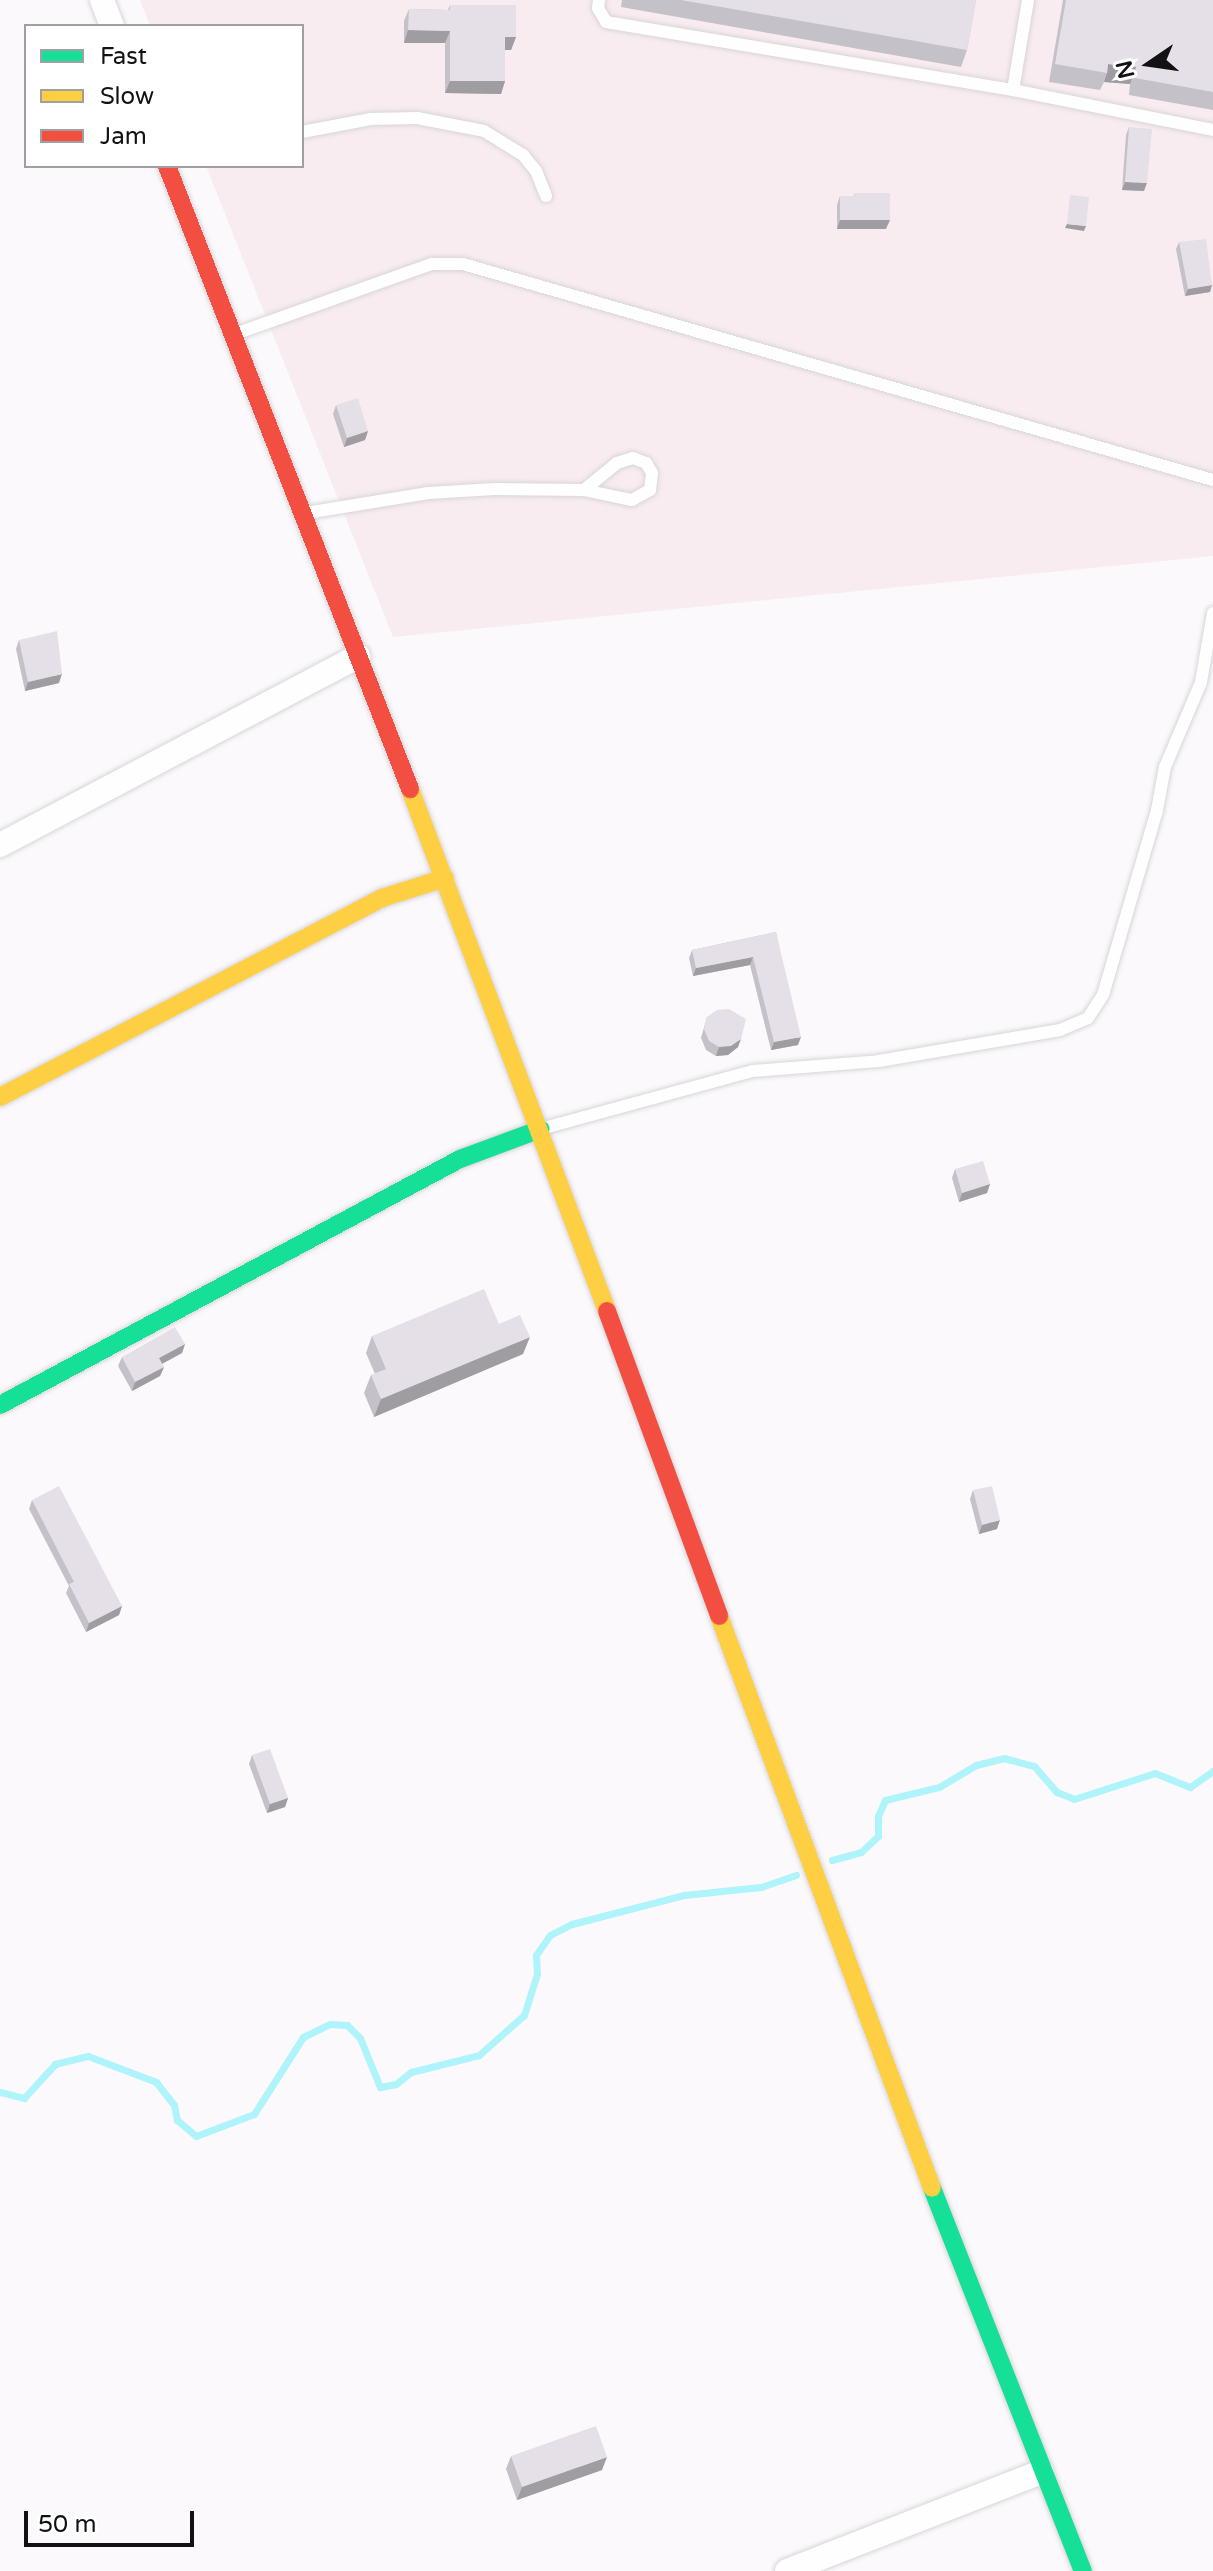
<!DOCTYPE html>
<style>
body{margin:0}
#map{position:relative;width:1213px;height:2571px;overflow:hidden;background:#fbf9fc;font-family:"Varela Round",sans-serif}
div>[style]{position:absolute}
.industrial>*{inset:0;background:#f8ecf0}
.stream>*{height:7px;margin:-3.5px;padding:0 3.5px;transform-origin:3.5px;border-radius:3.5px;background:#aff3fb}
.roads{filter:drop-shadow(0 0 2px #d8d5d9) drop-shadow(0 0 2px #d8d5d9)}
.lane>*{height:12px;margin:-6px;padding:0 6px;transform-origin:6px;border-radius:6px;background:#fefeff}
.street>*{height:24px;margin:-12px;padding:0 12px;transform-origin:12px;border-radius:12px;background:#fefeff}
.fast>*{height:18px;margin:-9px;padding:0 9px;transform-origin:9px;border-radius:9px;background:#16e098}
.slow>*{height:18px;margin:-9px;padding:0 9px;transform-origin:9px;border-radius:9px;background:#ffcf43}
.jam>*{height:18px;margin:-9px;padding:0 9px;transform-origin:9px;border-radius:9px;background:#f24e42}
.wall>*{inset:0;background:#c5c1c8}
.shaded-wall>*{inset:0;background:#a09da2}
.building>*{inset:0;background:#e5e0e8}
span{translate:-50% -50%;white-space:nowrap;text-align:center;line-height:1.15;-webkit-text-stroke:6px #fff;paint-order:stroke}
.legend{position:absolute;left:24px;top:24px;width:280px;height:144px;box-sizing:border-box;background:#fff;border:2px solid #a1a0a1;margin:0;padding:10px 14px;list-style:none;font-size:24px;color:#141115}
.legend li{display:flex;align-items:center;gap:16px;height:40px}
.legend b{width:40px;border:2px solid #a1a0a1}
.north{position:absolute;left:1109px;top:24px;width:80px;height:80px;-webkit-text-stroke:6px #fff;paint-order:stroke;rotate:257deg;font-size:22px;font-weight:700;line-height:32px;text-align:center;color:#141115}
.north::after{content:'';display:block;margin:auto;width:28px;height:36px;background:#141115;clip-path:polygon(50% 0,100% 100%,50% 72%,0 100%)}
.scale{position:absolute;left:24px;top:2511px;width:170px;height:36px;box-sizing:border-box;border:4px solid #141115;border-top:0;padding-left:10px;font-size:24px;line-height:28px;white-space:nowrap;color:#141115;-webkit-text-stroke:6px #fff;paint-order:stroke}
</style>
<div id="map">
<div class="industrial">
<i style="clip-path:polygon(140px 0,1213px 0,1213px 556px,393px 637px,206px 166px,302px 166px,302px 26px,150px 26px)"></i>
</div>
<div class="stream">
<i style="left:832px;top:1860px;width:30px;rotate:-15deg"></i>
<i style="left:861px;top:1852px;width:23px;rotate:-43deg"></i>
<i style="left:878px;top:1836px;width:20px;rotate:-90deg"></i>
<i style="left:878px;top:1816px;width:17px;rotate:-66deg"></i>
<i style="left:885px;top:1800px;width:56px;rotate:-13.5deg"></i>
<i style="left:939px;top:1787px;width:43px;rotate:-30.7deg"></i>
<i style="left:976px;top:1765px;width:29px;rotate:-14deg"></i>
<i style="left:1004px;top:1758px;width:31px;rotate:15deg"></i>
<i style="left:1034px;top:1766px;width:35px;rotate:49deg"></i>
<i style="left:1057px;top:1792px;width:18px;rotate:22deg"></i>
<i style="left:1074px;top:1799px;width:85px;rotate:-17.8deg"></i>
<i style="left:1155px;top:1773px;width:38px;rotate:22deg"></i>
<i style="left:1190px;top:1787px;width:28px;rotate:-35deg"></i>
<i style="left:0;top:2092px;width:25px;rotate:14deg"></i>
<i style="left:24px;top:2098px;width:46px;rotate:-47.6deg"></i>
<i style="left:55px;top:2064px;width:34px;rotate:-14deg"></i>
<i style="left:88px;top:2056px;width:73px;rotate:20.9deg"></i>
<i style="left:156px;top:2082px;width:29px;rotate:52deg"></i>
<i style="left:174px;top:2105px;width:15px;rotate:79deg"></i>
<i style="left:177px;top:2120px;width:25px;rotate:40deg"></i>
<i style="left:196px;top:2136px;width:62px;rotate:-20.8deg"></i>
<i style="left:254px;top:2114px;width:91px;rotate:-57.5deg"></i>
<i style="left:303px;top:2037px;width:30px;rotate:-26deg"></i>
<i style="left:330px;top:2024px;width:17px;rotate:3deg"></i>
<i style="left:347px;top:2025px;width:18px;rotate:45deg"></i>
<i style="left:360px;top:2038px;width:53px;rotate:67.8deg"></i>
<i style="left:380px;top:2087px;width:16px;rotate:-11deg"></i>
<i style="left:396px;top:2084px;width:19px;rotate:-39deg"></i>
<i style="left:411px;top:2072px;width:70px;rotate:-14deg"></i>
<i style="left:479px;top:2055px;width:60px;rotate:-41.6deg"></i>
<i style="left:524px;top:2015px;width:43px;rotate:-72.4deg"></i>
<i style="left:537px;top:1974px;width:19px;rotate:-93deg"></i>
<i style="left:536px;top:1955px;width:24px;rotate:-55deg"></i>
<i style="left:550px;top:1935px;width:25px;rotate:-27deg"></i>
<i style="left:572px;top:1924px;width:116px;rotate:-14.5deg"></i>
<i style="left:684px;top:1895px;width:77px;rotate:-5.9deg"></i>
<i style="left:761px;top:1887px;width:37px;rotate:-19deg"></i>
</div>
<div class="roads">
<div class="lane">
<i style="left:599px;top:0;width:8px;rotate:97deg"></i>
<i style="left:598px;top:8px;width:16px;rotate:60deg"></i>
<i style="left:606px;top:22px;width:413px;rotate:9.5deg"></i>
<i style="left:1013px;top:90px;width:204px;rotate:11.3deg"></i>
<i style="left:1013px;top:90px;width:91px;rotate:-80.5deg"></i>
<i style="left:302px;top:132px;width:70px;rotate:-10.7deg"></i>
<i style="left:371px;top:119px;width:46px;rotate:-1.2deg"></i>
<i style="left:417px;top:118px;width:68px;rotate:11deg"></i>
<i style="left:484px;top:131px;width:46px;rotate:31.6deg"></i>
<i style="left:523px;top:155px;width:21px;rotate:51deg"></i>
<i style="left:536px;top:171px;width:27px;rotate:68deg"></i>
<i style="left:235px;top:334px;width:209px;rotate:-19.6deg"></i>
<i style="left:432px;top:264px;width:31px"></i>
<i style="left:463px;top:264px;width:780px;rotate:16.07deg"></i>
<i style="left:306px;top:513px;width:124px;rotate:-9.3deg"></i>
<i style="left:428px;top:493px;width:67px;rotate:-3.4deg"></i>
<i style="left:495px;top:489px;width:89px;rotate:0.6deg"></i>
<i style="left:584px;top:490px;width:49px;rotate:11.8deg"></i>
<i style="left:632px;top:500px;width:21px;rotate:-29deg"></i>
<i style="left:650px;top:490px;width:17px;rotate:-83deg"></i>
<i style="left:652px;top:473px;width:12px;rotate:-121deg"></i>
<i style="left:646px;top:463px;width:14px;rotate:-159deg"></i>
<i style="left:633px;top:458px;width:17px;rotate:163deg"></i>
<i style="left:617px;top:463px;width:43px;rotate:140.7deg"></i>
<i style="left:544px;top:1128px;width:217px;rotate:-15.3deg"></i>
<i style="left:753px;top:1071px;width:126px;rotate:-4.5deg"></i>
<i style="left:879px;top:1061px;width:184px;rotate:-9.7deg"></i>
<i style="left:1060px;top:1030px;width:30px;rotate:-23deg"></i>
<i style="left:1088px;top:1018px;width:27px;rotate:-57deg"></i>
<i style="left:1103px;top:995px;width:193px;rotate:-73.7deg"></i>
<i style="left:1157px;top:810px;width:44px;rotate:-79.5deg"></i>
<i style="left:1165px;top:767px;width:92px;rotate:-67deg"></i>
<i style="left:1201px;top:682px;width:70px;rotate:-80.1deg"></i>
</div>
<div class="street">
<i style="left:102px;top:0;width:28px;rotate:69deg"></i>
<i style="left:0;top:845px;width:405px;rotate:-27.8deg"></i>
<i style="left:787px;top:2571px;width:273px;rotate:-21.3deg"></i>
</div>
<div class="fast">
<i style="left:0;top:1405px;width:522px;rotate:-28.14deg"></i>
<i style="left:460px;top:1159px;width:86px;rotate:-20.3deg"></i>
<i style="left:932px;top:2188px;width:412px;rotate:68.5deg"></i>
</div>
<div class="slow">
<i style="left:410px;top:789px;width:558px;rotate:69.32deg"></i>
<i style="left:0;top:1097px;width:431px;rotate:-27.5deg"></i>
<i style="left:382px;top:898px;width:66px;rotate:-17.6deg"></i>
<i style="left:719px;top:1616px;width:610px;rotate:69.58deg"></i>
</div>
<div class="jam">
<i style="left:167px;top:166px;width:669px;rotate:68.69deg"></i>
<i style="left:607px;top:1311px;width:325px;rotate:69.8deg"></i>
</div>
</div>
<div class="wall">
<i style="clip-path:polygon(622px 0,976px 0,967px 50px,961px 67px,621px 7px)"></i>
<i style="clip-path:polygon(1063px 0,1213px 0,1213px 110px,1129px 95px,1130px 84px,1104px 82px,1100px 90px,1049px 82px)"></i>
<i style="clip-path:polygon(450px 5px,516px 37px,511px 50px,505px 50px,505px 81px,501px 94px,445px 93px,445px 43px,404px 43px,404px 21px,409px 9px,448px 10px)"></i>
<i style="clip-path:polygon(1129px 127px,1144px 191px,1122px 190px,1126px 135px)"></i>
<i style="clip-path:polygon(855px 193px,886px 229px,837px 229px,837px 205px,840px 196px,854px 196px)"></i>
<i style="clip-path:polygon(1179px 242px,1212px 285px,1210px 292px,1185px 296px,1176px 249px)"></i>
<i style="clip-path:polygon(336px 405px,368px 431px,365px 440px,344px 447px,333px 414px)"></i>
<i style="clip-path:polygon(19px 640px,59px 683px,25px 691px,16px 649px)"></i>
<i style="clip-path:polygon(776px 932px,798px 1045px,771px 1050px,750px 965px,693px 976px,689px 958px,692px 950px)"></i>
<i style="clip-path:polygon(707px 1017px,738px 1047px,728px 1055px,716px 1056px,706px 1050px,701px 1038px)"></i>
<i style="clip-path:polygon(955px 1169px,990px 1184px,987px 1193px,959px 1202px,952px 1178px)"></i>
<i style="clip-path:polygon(499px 1324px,523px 1354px,374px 1417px,364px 1393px,371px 1375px,375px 1374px,366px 1353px,372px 1336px)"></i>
<i style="clip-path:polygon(185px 1344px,182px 1353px,162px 1364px,164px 1367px,160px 1376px,132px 1391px,118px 1366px,122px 1357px)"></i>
<i style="clip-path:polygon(973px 1490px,997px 1529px,979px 1534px,970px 1499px)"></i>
<i style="clip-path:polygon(32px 1500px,122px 1606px,119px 1615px,86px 1632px,66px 1593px,69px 1586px,29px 1509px)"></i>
<i style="clip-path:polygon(252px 1755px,288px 1798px,285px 1807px,267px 1813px,249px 1764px)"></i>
<i style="clip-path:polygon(511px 2456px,602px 2470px,517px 2500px,506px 2469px)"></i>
</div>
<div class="shaded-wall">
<i style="clip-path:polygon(408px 30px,450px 31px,445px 43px,404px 43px)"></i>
<i style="clip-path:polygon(505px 37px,516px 37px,511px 50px,501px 50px)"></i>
<i style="clip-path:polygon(1108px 64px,1136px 67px,1130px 84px,1104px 82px,1107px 73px)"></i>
<i style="clip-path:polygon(450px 81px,505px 81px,501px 94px,445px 93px)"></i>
<i style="clip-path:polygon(1125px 182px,1147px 183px,1144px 191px,1122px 190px)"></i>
<i style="clip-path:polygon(840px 220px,890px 220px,886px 229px,837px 229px)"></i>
<i style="clip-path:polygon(1067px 224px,1086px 226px,1084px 231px,1065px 228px)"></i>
<i style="clip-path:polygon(1212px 285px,1210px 292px,1185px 296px,1188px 289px)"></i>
<i style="clip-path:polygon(368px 431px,365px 440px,344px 447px,347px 438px)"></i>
<i style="clip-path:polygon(62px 674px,59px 683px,25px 691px,28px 682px)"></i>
<i style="clip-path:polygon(753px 957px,750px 965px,693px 976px,696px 968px)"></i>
<i style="clip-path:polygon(801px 1037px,798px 1045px,771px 1050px,774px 1042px)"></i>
<i style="clip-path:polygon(741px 1039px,738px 1047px,728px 1055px,716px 1056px,719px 1047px)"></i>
<i style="clip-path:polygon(990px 1184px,987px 1193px,959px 1202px,962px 1193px)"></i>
<i style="clip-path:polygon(530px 1337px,523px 1354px,374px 1417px,381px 1399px)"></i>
<i style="clip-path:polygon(185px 1344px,182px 1353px,156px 1367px,159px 1358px)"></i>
<i style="clip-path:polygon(164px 1367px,160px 1376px,132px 1391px,135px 1382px)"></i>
<i style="clip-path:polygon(1000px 1520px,997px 1529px,979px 1534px,982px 1525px)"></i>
<i style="clip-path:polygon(122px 1606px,119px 1615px,86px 1632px,89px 1623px)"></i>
<i style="clip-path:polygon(288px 1798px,285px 1807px,267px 1813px,270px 1804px)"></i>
<i style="clip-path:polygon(607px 2457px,602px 2470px,517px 2500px,522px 2487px)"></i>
</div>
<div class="building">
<i style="clip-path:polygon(681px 0,976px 0,967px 50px)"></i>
<i style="clip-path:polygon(1066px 0,1213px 0,1213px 92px,1135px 78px,1136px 67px,1108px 64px,1107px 73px,1055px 64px)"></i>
<i style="clip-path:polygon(450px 5px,516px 5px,516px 37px,505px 37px,505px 81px,450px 81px,450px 31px,408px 30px,409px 9px,450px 10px)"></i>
<i style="clip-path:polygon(1129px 127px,1152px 129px,1147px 183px,1125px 182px)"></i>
<i style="clip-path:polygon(855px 193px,890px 193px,890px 220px,840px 220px,840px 196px,855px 196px)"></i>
<i style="clip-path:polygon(1070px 195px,1089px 197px,1086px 226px,1067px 224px)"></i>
<i style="clip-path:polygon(1206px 239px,1212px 285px,1188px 289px,1179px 242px)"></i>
<i style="clip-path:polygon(358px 398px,368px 431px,347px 438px,336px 405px)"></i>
<i style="clip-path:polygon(57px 631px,62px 674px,28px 682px,19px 640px)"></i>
<i style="clip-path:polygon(776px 932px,801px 1037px,774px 1042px,753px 957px,696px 968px,692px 950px)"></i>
<i style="clip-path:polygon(729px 1009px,746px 1019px,741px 1039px,731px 1046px,719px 1047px,709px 1041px,704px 1029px,707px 1017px,717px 1010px)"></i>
<i style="clip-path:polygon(983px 1161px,990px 1184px,962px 1193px,955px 1169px)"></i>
<i style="clip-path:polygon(484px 1289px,499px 1324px,520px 1315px,530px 1337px,381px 1399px,371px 1375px,386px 1369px,372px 1336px)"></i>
<i style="clip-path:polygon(175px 1327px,185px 1344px,159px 1358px,164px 1367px,135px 1382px,122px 1357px)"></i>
<i style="clip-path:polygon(59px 1486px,122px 1606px,89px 1623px,69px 1584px,74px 1582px,32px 1500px)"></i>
<i style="clip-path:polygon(992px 1486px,1000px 1520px,982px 1525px,973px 1490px)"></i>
<i style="clip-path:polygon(270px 1749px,288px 1798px,270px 1804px,252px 1755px)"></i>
<i style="clip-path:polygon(596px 2426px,607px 2457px,522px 2487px,511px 2456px)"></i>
</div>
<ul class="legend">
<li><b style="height:10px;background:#16e098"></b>Fast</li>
<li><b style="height:10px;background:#ffcf43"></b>Slow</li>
<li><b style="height:10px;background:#f24e42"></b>Jam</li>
</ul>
<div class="north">N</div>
<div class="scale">50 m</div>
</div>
